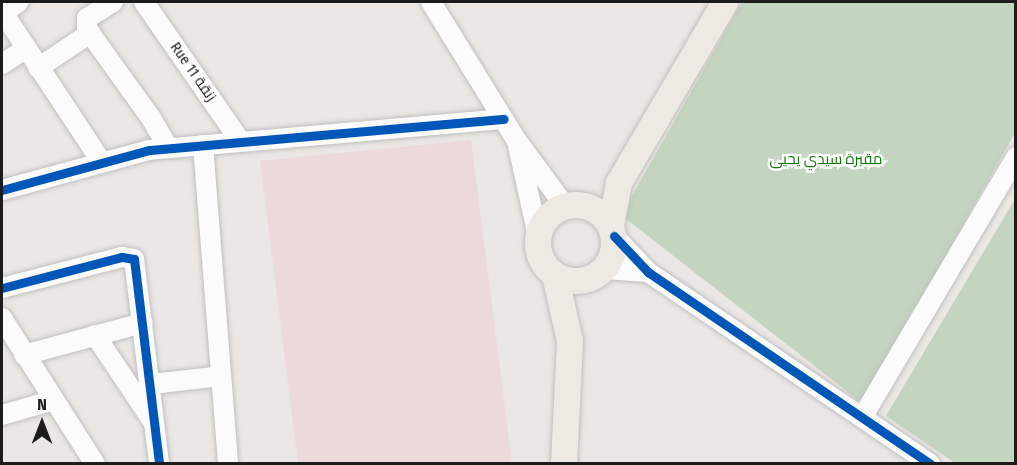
<!DOCTYPE html>
<meta charset="utf-8">
<style>
body{margin:0}
#map{position:relative;width:1017px;height:465px;overflow:hidden;background:#eae7e4;font-family:"Fira Sans Condensed",Cairo,sans-serif}
div>[style]{position:absolute}
.commercial>*{inset:0;background:#ecdadb}
.cemetery>*{inset:0;background:#c3d4c0}
.roads{filter:drop-shadow(0 0 2px #c1c0bf) drop-shadow(0 0 2px #c1c0bf)}
.minor>*{height:20px;margin:-10px;padding:0 10px;transform-origin:10px;border-radius:10px;background:#fcfbfb}
.major>*{height:26px;margin:-13px;padding:0 13px;transform-origin:13px;border-radius:13px;background:#efe9e3}
.major>.ring{margin:-13px;padding:0;box-sizing:content-box;background:none;border:26px solid #efe9e3;border-radius:50%}
.cycleway>*{height:9px;margin:-4.5px;padding:0 4.5px;transform-origin:4.5px;border-radius:4.5px;background:#0057b8}
span{translate:-50% -50%;white-space:nowrap;text-align:center;line-height:1.15;-webkit-text-stroke:5px #fff;paint-order:stroke}
.street-label{font-size:15px;color:#1c1c1c}
.park-label{font-size:15px;color:#13760d}
.frame{position:absolute;inset:0;border:3px solid #1c1c1c;pointer-events:none}
.north{position:absolute;left:12px;top:393px;width:60px;height:60px;-webkit-text-stroke:4px #fff;paint-order:stroke;rotate:0deg;font-size:16px;font-weight:700;line-height:24px;text-align:center;color:#1c1c1c}
.north::after{content:'';display:block;margin:auto;width:21px;height:27px;background:#1c1c1c;clip-path:polygon(50% 0,100% 100%,50% 72%,0 100%)}
</style>
<div id="map">
<div class="commercial">
<i style="clip-path:polygon(471px 140px,512px 463px,298px 463px,260px 161px)"></i>
</div>
<div class="cemetery">
<i style="clip-path:polygon(742px 2px,1015px 2px,1015px 133px,862px 403px,621px 215px)"></i>
<i style="clip-path:polygon(1015px 199px,1015px 463px,955px 463px,886px 416px)"></i>
</div>
<div class="roads">
<div class="minor">
<i style="left:113px;top:2px;width:31px;rotate:148deg"></i>
<i style="left:87px;top:18px;width:11px;rotate:90deg"></i>
<i style="left:87px;top:29px;width:110px;rotate:54.3deg"></i>
<i style="left:151px;top:118px;width:34px;rotate:60deg"></i>
<i style="left:144px;top:2px;width:170px;rotate:55.3deg"></i>
<i style="left:431px;top:2px;width:163px;rotate:58.3deg"></i>
<i style="left:517px;top:141px;width:81px;rotate:53.6deg"></i>
<i style="left:2px;top:11px;width:180px;rotate:56.6deg"></i>
<i style="left:3px;top:13px;width:19px;rotate:-35deg"></i>
<i style="left:2px;top:64px;width:27px;rotate:-33deg"></i>
<i style="left:38px;top:68px;width:63px;rotate:-33.9deg"></i>
<i style="left:203px;top:145px;width:320px;rotate:85.5deg"></i>
<i style="left:518px;top:146px;width:92px;rotate:77.5deg"></i>
<i style="left:2px;top:190px;width:152px;rotate:-15.2deg"></i>
<i style="left:149px;top:150px;width:356px;rotate:-5deg"></i>
<i style="left:614px;top:236px;width:50px;rotate:46.6deg"></i>
<i style="left:648px;top:272px;width:341px;rotate:34.2deg"></i>
<i style="left:604px;top:269px;width:44px;rotate:3.9deg"></i>
<i style="left:2px;top:288px;width:124px;rotate:-14.5deg"></i>
<i style="left:122px;top:257px;width:12px;rotate:9deg"></i>
<i style="left:134px;top:259px;width:207px;rotate:83deg"></i>
<i style="left:2px;top:318px;width:173px;rotate:57.5deg"></i>
<i style="left:95px;top:335px;width:106px;rotate:56.2deg"></i>
<i style="left:24px;top:355px;width:123px;rotate:-15.1deg"></i>
<i style="left:152px;top:384px;width:69px;rotate:-6.6deg"></i>
<i style="left:2px;top:415px;width:54px;rotate:-16.1deg"></i>
<i style="left:863px;top:416px;width:301px;rotate:-59.4deg"></i>
</div>
<div class="major">
<i class="ring" style="left:538px;top:205px;width:50px;height:50px"></i>
<i style="left:611px;top:226px;width:44px;rotate:-79.5deg"></i>
<i style="left:619px;top:183px;width:210px;rotate:-59.6deg"></i>
<i style="left:555px;top:275px;width:68px;rotate:77.2deg"></i>
<i style="left:570px;top:341px;width:123px;rotate:92.8deg"></i>
</div>
</div>
<div class="cycleway">
<i style="left:2px;top:190px;width:152px;rotate:-15.2deg"></i>
<i style="left:149px;top:150px;width:356px;rotate:-5deg"></i>
<i style="left:614px;top:236px;width:50px;rotate:46.6deg"></i>
<i style="left:648px;top:272px;width:341px;rotate:34.2deg"></i>
<i style="left:2px;top:288px;width:124px;rotate:-14.5deg"></i>
<i style="left:122px;top:257px;width:12px;rotate:9deg"></i>
<i style="left:134px;top:259px;width:207px;rotate:83deg"></i>
</div>
<div class="street-label">
<span style="left:193px;top:72px;rotate:55deg">Rue 11 زنقة</span>
</div>
<div class="park-label">
<span style="left:826px;top:160px">مقبرة سيدي يحيى</span>
</div>
<div class="frame"></div>
<div class="north">N</div>
</div>
